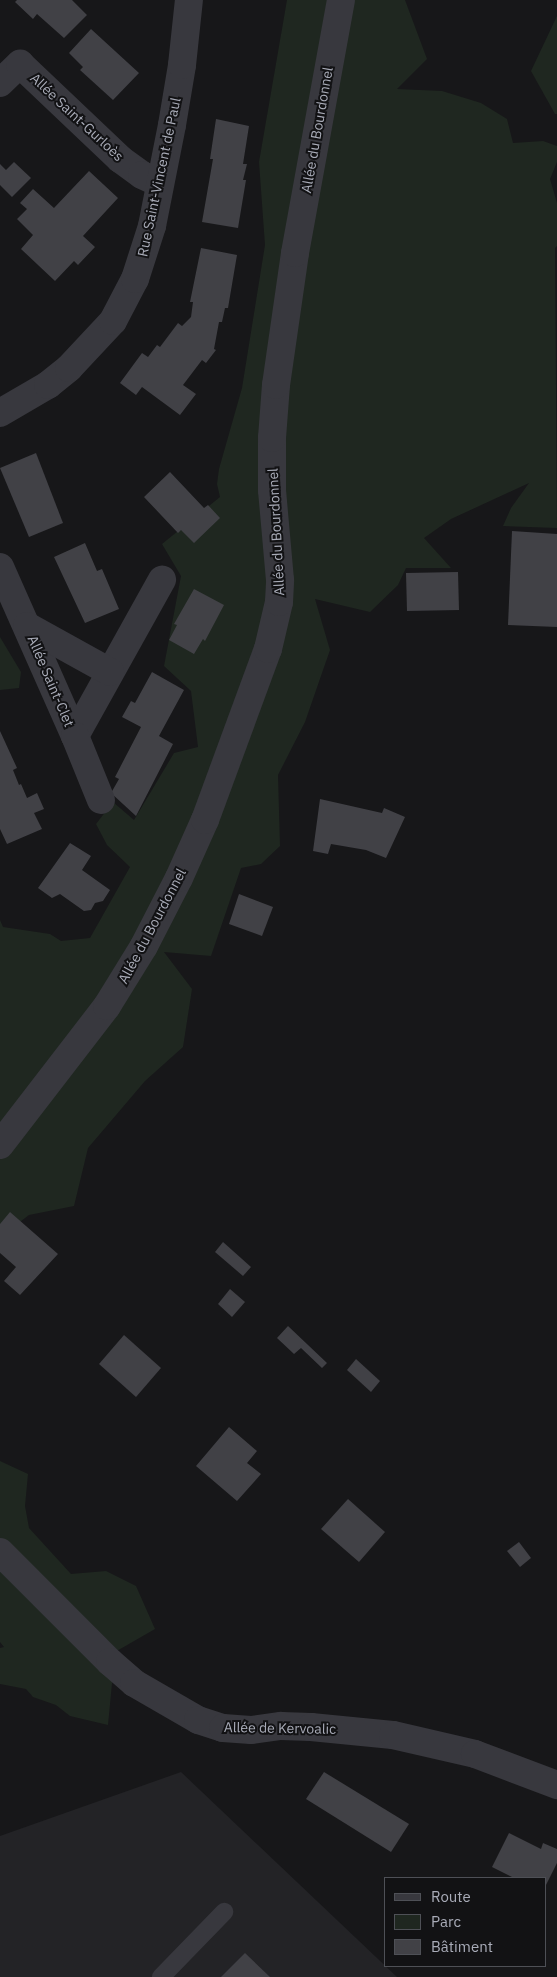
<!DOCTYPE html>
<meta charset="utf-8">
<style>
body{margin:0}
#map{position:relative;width:557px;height:1977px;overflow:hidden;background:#171719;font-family:"IBM Plex Sans",sans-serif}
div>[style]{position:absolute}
.built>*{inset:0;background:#232326}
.green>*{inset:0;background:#1f2720}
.building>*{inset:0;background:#414146}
.service>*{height:18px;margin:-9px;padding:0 9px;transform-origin:9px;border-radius:9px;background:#38383e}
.minor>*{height:28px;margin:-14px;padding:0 14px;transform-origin:14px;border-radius:14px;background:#38383e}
span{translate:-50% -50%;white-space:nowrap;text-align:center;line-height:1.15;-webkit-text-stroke:4px #121214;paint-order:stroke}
.street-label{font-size:14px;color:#a9acb8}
.legend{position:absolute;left:384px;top:1877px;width:162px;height:90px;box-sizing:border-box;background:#121214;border:1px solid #4e5056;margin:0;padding:6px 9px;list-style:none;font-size:15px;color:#a9acb8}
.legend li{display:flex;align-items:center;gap:10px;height:25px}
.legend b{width:25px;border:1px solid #4e5056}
</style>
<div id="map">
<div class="built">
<i style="clip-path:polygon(181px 1772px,397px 1977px,0 1977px,0 1836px)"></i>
</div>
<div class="green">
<i style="clip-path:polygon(287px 0,405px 0,427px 59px,397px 89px,442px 91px,481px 103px,507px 119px,513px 143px,543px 141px,557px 146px,557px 162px,550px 179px,557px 203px,557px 246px,555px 248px,557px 528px,503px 526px,511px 508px,529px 483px,451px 519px,424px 538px,451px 568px,406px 568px,398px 585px,370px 612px,315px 599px,330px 650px,305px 722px,278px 775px,280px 846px,261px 864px,241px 868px,211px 956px,164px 952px,192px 989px,183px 1047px,145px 1081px,88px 1148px,74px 1206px,29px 1215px,0 1237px,0 920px,3px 927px,50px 934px,61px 941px,90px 938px,130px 867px,107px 845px,96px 824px,113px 802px,134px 820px,174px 753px,198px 747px,191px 691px,164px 666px,181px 576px,162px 544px,220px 497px,217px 484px,219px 469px,242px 388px,265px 245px,259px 162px)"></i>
<i style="clip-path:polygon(557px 16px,557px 114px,555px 114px,531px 71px)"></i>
<i style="clip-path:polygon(0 637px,21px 672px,19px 688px,0 690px)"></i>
<i style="clip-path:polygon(0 1461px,28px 1474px,25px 1506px,29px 1528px,71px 1574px,106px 1571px,136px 1586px,155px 1629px,115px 1652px,108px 1725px,70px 1716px,56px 1705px,33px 1697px,26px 1689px,0 1684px,0 1648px,4px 1647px,0 1642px)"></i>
</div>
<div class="building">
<i style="clip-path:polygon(17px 0,72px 0,87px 15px,64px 38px,37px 14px,33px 19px,15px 2px)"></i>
<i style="clip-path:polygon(91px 29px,139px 73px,113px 100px,80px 70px,83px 67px,69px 53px)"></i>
<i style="clip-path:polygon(216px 119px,249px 126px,243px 164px,247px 164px,243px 180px,246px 180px,238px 228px,202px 222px,213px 159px,210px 159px)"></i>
<i style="clip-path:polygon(14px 162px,31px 178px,12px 197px,0 185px,0 164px,6px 170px)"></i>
<i style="clip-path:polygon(89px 171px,118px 198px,83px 236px,95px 247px,78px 265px,74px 261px,55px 281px,21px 249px,33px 235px,17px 219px,27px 209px,20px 203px,33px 189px,54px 208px)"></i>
<i style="clip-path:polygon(201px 248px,237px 255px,228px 308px,225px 308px,222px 322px,219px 322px,214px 349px,216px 350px,206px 363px,202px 360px,183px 385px,196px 394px,180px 415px,142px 387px,136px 395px,120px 383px,142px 353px,148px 357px,157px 345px,160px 347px,178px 323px,182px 326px,191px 317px,193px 302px,190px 302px)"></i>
<i style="clip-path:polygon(36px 453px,63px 523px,29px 537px,0 468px)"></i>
<i style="clip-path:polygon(170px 472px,204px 508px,208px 505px,220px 518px,194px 543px,181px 530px,178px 533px,144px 497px)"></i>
<i style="clip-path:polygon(512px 531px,557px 534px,557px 627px,508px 625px)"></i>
<i style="clip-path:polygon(85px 543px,97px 571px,102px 569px,119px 609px,85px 623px,54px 557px)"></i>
<i style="clip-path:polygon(458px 572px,459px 610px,407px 611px,406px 573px)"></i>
<i style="clip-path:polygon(194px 589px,224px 605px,205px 641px,203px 639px,194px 654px,169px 640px,177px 625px,174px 624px)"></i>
<i style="clip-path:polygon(152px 672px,184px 690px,159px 736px,173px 744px,136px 816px,111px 793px,119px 779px,115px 777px,141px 727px,122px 717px,131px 701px,135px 703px)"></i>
<i style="clip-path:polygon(0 731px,17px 768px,13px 770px,19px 785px,21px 784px,27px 798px,37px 793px,44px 809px,34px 813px,42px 829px,7px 844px,0 829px)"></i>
<i style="clip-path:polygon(320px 799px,382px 813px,384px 808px,405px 817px,386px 858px,366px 850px,331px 844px,328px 854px,313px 851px)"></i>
<i style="clip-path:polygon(70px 843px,91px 856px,82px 870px,110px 890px,103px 901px,95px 903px,91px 910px,84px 911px,60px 894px,52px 898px,38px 888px)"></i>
<i style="clip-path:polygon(239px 894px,273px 907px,262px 936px,229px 924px)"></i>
<i style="clip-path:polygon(10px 1212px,58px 1254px,20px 1295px,4px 1281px,16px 1267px,0 1253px,0 1224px)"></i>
<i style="clip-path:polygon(223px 1242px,251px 1267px,243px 1276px,215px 1252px)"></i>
<i style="clip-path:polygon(230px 1289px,245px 1302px,232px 1317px,218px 1304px)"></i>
<i style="clip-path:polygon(288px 1326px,327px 1363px,322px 1368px,301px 1348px,294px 1354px,277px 1338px)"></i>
<i style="clip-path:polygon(124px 1335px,161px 1368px,136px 1397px,99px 1364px)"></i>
<i style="clip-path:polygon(356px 1359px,380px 1381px,371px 1392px,347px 1370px)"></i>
<i style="clip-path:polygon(229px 1427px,257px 1451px,247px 1463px,261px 1474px,237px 1501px,196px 1466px)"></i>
<i style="clip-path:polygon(348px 1499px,385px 1532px,359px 1562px,321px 1529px)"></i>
<i style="clip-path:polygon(519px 1542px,531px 1558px,520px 1567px,507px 1551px)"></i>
<i style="clip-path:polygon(324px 1772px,409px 1824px,391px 1852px,306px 1799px)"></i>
<i style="clip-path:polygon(509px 1833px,541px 1849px,543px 1843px,557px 1849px,557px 1863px,546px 1885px,546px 1878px,514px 1878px,492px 1867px)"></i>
<i style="clip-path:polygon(245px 1953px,270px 1977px,221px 1977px)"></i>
</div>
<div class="service">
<i style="left:161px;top:1977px;width:91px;rotate:-45.9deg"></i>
</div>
<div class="minor">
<i style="left:0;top:83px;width:28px;rotate:-44deg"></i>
<i style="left:20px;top:64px;width:138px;rotate:43.5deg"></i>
<i style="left:120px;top:159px;width:27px;rotate:36deg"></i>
<i style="left:142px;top:175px;width:19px;rotate:25deg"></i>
<i style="left:0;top:413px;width:56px;rotate:-30.3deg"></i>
<i style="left:48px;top:385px;width:27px;rotate:-39deg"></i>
<i style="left:69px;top:368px;width:64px;rotate:-46.9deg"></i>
<i style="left:113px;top:321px;width:47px;rotate:-62.4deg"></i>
<i style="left:135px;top:279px;width:56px;rotate:-72.2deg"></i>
<i style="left:152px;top:226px;width:103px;rotate:-78.8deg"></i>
<i style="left:172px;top:125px;width:61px;rotate:-80.5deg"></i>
<i style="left:182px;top:65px;width:65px;rotate:-83.9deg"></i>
<i style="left:0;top:567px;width:185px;rotate:66.1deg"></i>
<i style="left:75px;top:736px;width:179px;rotate:-60.9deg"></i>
<i style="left:27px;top:626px;width:95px;rotate:29deg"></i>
<i style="left:75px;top:736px;width:69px;rotate:67.9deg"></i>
<i style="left:0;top:1145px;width:175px;rotate:-52.4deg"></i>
<i style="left:107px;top:1006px;width:70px;rotate:-58.3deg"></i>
<i style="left:144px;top:946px;width:76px;rotate:-62.8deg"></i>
<i style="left:179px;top:878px;width:64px;rotate:-65.9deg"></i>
<i style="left:205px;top:820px;width:182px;rotate:-69.8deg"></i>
<i style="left:268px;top:649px;width:48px;rotate:-76.8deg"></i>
<i style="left:279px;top:602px;width:22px;rotate:-87deg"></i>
<i style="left:280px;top:580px;width:90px;rotate:-95.1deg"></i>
<i style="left:272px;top:490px;width:52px;rotate:-90deg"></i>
<i style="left:272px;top:438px;width:53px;rotate:-85.7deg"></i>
<i style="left:276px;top:385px;width:133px;rotate:-81.8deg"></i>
<i style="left:295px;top:253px;width:257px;rotate:-79.7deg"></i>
<i style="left:0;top:1552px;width:156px;rotate:45deg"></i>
<i style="left:110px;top:1662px;width:32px;rotate:41deg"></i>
<i style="left:134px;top:1683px;width:74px;rotate:30deg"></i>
<i style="left:198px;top:1720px;width:26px;rotate:18deg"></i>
<i style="left:223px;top:1728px;width:28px;rotate:4deg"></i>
<i style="left:251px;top:1730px;width:30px;rotate:-8deg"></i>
<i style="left:281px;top:1726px;width:30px;rotate:2deg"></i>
<i style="left:311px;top:1727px;width:82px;rotate:5.6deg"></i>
<i style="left:393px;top:1735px;width:84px;rotate:13deg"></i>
<i style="left:475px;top:1754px;width:88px;rotate:20.7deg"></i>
</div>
<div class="street-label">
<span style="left:77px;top:117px;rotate:43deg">Allée Saint-Gurloès</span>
<span style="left:317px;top:130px;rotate:-80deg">Allée du Bourdonnel</span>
<span style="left:159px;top:177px;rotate:-78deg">Rue Saint-Vincent de Paul</span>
<span style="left:276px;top:532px;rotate:-93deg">Allée du Bourdonnel</span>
<span style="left:51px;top:681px;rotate:67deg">Allée Saint-Clet</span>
<span style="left:152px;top:926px;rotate:-62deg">Allée du Bourdonnel</span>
<span style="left:280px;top:1728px;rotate:1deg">Allée de Kervoalic</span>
</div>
<ul class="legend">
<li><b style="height:6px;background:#38383e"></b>Route</li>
<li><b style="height:14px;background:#1f2720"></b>Parc</li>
<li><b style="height:14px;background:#414146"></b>Bâtiment</li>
</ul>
</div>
